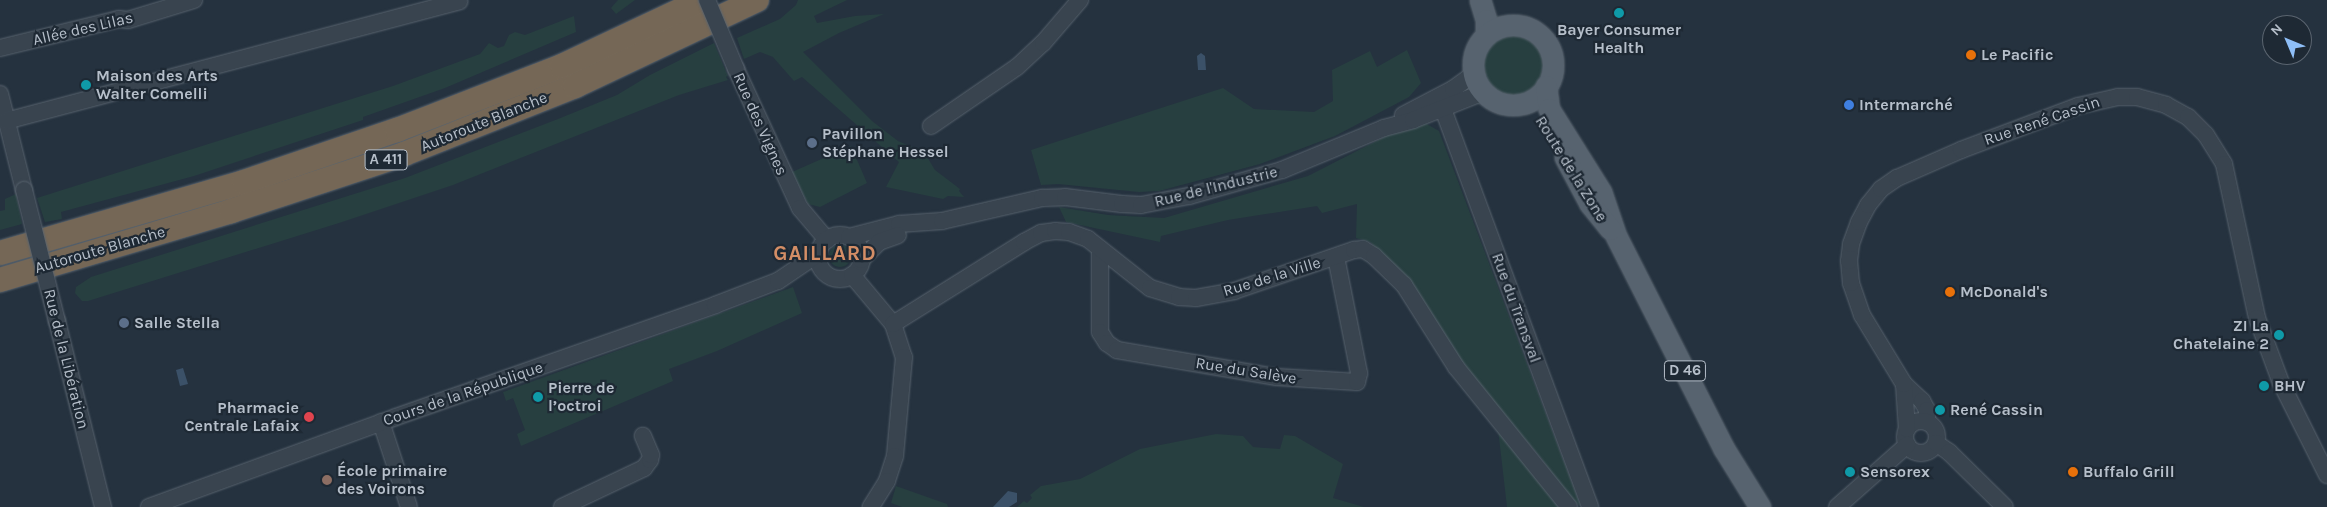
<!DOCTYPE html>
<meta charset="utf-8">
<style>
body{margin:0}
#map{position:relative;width:2327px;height:507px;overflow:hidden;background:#25323f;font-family:Karla,sans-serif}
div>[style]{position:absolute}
.green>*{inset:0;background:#273f40}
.round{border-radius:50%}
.water>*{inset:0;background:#3b5168}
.roads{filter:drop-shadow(0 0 1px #57626d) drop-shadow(0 0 1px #57626d)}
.minor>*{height:16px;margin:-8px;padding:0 8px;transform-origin:8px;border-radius:8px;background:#39444f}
.minor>.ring{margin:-8px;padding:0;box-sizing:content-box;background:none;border:16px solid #39444f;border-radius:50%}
.major>*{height:21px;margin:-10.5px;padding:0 10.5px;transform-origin:10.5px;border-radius:10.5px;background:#57636f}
.major>.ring{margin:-10.5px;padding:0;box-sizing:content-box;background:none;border:21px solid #57636f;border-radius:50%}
.highway>*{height:24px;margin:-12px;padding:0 12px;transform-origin:12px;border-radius:12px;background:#756756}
.bridges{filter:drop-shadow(0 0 1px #57626d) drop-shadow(0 0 1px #57626d)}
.minor-bridge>*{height:16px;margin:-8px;padding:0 8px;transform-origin:8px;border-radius:8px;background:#39444f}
.dots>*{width:14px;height:14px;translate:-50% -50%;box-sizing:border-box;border:2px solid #1e2934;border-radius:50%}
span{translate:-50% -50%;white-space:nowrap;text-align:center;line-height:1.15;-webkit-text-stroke:4.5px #1e2934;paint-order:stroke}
.shield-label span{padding:1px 4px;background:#1e2934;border:1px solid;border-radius:4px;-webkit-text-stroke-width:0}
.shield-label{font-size:15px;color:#b6bfca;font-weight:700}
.street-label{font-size:16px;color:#b6bfca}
.poi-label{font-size:16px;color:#b6bfca;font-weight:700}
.left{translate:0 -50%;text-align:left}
.right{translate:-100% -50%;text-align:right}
.district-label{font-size:21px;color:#d48e66;font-weight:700;letter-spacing:1px}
.north{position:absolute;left:2262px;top:15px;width:50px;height:50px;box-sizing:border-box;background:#1e2934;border:1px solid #5b6570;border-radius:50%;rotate:315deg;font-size:14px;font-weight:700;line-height:20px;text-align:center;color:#b6bfca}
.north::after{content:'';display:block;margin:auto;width:18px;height:22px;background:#8ebef7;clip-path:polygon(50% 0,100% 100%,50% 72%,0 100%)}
</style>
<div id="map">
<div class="green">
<i style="clip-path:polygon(618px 0,635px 0,616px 14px,611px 8px)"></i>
<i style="clip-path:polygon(798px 0,847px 0,814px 16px,817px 23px,855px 16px,884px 14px,839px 33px,803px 52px,872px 121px,898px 141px,924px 152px,935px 170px,960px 189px,959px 191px,964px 197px,948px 196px,943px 199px,886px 187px,899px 162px,802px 77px,794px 81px,773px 57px,760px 52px,744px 59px,737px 38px,780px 19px,796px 5px)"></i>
<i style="clip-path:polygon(574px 16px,576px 32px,445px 88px,363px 117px,363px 120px,194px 176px,61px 212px,62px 219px,45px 222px,37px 198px,393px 86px,480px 54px,489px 43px,498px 48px,504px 46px,509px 35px,515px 32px,525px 35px)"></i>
<i class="round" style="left:1481px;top:34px;width:62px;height:62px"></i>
<i style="clip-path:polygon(714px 43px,728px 76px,726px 77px,728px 80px,679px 95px,453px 185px,339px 223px,88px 301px,82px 301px,75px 293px,76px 287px,91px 277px,405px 178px,558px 119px,617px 95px,650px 75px)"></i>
<i style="clip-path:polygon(1407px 50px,1421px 83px,1409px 97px,1335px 136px,1260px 164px,1159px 191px,1139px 192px,1058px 184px,1041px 185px,1031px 150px,1223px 88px,1254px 109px,1314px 112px,1333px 101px,1332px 70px,1370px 51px,1377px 67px)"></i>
<i style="clip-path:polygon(1425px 123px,1439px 131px,1581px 507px,1568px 496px,1541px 458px,1461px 364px,1383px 254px,1370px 242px,1356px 238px,1357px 204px,1322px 213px,1317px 206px,1228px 220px,1161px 236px,1160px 242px,1066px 222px,1059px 207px,1108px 215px,1164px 218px,1308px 176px,1392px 133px)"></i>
<i style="clip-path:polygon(851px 146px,867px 183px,820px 207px,808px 204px,792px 172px)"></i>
<i style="clip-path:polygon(16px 194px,22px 224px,0 230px,0 211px,5px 210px,5px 199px)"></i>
<i class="round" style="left:829px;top:245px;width:22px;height:22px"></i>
<i style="clip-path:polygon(793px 287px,802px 313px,717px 351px,669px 369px,673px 381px,521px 446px,517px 434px,525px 430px,513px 398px,506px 401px,503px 392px)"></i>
<i style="clip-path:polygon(1498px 429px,1558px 507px,1507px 507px)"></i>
<i style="clip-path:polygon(1216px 434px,1243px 436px,1253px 447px,1280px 449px,1284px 435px,1295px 436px,1343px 464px,1333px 498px,1364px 507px,1017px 507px,1024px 501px,1027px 503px,1032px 498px,1030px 495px,1041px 486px,1080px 479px,1140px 449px)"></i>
<i style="clip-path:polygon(896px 486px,947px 504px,948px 507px,902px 507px,891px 503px)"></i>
</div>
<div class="water">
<i style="clip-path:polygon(1201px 53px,1205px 56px,1206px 70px,1198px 70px,1197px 56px)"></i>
<i style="clip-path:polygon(183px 368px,188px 384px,180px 386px,176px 370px)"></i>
<i style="clip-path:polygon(1008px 491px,1017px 493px,1017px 502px,1009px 507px,993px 507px)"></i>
</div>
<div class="roads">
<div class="minor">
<i style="left:0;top:48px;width:122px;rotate:-13.7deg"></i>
<i style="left:119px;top:19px;width:9px;rotate:6deg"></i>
<i style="left:128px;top:20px;width:69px;rotate:-16.9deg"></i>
<i style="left:736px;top:69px;width:153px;rotate:65.3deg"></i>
<i style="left:800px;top:208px;width:42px;rotate:49.8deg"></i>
<i style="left:0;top:94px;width:99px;rotate:76deg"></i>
<i style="left:1443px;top:109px;width:424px;rotate:69.7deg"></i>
<i style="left:1403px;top:115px;width:56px;rotate:-27.5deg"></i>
<i style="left:1453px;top:89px;width:26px;rotate:-36deg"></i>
<i style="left:6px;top:121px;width:469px;rotate:-14.8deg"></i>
<i style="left:931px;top:126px;width:104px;rotate:-34.5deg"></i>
<i style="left:1017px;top:67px;width:35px;rotate:-43deg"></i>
<i style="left:1043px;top:43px;width:57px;rotate:-49.3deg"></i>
<i class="ring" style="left:818px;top:235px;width:28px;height:28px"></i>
<i style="left:849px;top:237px;width:52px;rotate:-14.6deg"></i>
<i style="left:899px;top:224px;width:43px;rotate:-4deg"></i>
<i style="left:942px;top:221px;width:103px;rotate:-13deg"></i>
<i style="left:1042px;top:198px;width:23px;rotate:-2deg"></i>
<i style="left:1065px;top:197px;width:57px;rotate:7deg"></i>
<i style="left:1122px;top:204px;width:19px;rotate:3deg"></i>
<i style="left:1141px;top:205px;width:49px;rotate:-10.6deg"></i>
<i style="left:1189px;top:196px;width:97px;rotate:-15.6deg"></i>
<i style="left:1282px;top:170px;width:110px;rotate:-22.4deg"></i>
<i style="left:1384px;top:128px;width:30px;rotate:-15deg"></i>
<i style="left:1413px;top:120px;width:76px;rotate:-21.5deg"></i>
<i style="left:1100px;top:249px;width:83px;rotate:90deg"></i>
<i style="left:1100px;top:332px;width:13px;rotate:58deg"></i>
<i style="left:1107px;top:343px;width:12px;rotate:35deg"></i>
<i style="left:1117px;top:350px;width:162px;rotate:9.6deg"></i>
<i style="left:1277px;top:377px;width:80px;rotate:3.6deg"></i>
<i style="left:1357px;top:382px;width:9px;rotate:-77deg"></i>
<i style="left:1359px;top:373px;width:118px;rotate:-101.2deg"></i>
<i style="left:861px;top:260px;width:25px;rotate:-45deg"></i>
<i style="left:879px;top:242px;width:20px;rotate:-20deg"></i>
<i style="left:852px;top:275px;width:64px;rotate:50.1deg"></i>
<i style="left:893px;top:324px;width:35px;rotate:72deg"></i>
<i style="left:904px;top:357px;width:99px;rotate:95.2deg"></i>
<i style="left:895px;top:456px;width:26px;rotate:108deg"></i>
<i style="left:887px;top:481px;width:31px;rotate:122deg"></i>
<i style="left:57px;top:321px;width:192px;rotate:76.1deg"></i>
<i style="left:893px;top:324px;width:155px;rotate:-32deg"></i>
<i style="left:1024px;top:242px;width:19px;rotate:-28deg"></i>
<i style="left:1041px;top:233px;width:14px;rotate:-8deg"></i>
<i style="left:1055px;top:231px;width:14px;rotate:4deg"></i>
<i style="left:1069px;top:232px;width:20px;rotate:20deg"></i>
<i style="left:1088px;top:239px;width:79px;rotate:38.3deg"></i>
<i style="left:1150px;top:288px;width:30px;rotate:17deg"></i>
<i style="left:1179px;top:297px;width:17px;rotate:3deg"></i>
<i style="left:1196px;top:298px;width:39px;rotate:-10deg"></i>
<i style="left:1234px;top:291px;width:127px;rotate:-18.9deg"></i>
<i style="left:1354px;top:250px;width:9px;rotate:-6deg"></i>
<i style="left:1363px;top:249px;width:13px;rotate:32deg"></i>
<i style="left:1374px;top:256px;width:42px;rotate:44deg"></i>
<i style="left:1404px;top:285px;width:97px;rotate:57.6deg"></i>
<i style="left:1456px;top:367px;width:180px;rotate:51.1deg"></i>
<i style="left:1904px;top:384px;width:25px;rotate:43deg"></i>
<i style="left:1922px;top:401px;width:10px;rotate:61deg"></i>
<i style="left:1927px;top:410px;width:12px;rotate:90deg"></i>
<i class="ring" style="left:1905px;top:421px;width:16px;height:16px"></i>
<i style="left:381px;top:422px;width:89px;rotate:71.8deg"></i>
<i style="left:1907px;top:429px;width:45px;rotate:-93.8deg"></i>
<i style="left:1904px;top:384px;width:81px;rotate:-121.3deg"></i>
<i style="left:1862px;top:315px;width:34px;rotate:-109deg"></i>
<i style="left:1851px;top:283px;width:22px;rotate:-95deg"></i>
<i style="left:1849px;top:261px;width:17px;rotate:-83deg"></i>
<i style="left:1851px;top:244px;width:23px;rotate:-70deg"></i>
<i style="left:1859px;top:222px;width:19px;rotate:-62deg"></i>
<i style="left:1868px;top:205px;width:21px;rotate:-51deg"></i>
<i style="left:1881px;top:189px;width:19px;rotate:-35deg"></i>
<i style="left:1897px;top:178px;width:70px;rotate:-23.6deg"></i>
<i style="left:1961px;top:150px;width:125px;rotate:-20.6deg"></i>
<i style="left:2078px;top:106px;width:41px;rotate:-12.7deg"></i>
<i style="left:2118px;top:97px;width:19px"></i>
<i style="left:2137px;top:97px;width:30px;rotate:15deg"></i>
<i style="left:2166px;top:105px;width:25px;rotate:29deg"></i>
<i style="left:2188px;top:117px;width:25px;rotate:45deg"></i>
<i style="left:2206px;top:135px;width:34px;rotate:58deg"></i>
<i style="left:2224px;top:164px;width:157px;rotate:77.9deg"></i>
<i style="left:2257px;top:318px;width:69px;rotate:69.7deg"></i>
<i style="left:2281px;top:383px;width:103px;rotate:63.4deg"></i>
<i style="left:1936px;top:443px;width:16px;rotate:35deg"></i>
<i style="left:1949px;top:452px;width:78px;rotate:44.5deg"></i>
<i style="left:149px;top:507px;width:263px;rotate:-20deg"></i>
<i style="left:396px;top:417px;width:338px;rotate:-19.3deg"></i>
<i style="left:715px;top:305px;width:67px;rotate:-20.9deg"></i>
<i style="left:778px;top:281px;width:48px;rotate:-34deg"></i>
<i style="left:562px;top:507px;width:91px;rotate:-25.4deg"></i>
<i style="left:644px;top:468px;width:10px;rotate:-53deg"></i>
<i style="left:650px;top:460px;width:5px;rotate:-79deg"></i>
<i style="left:651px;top:455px;width:21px;rotate:-113deg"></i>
<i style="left:1837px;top:507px;width:94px;rotate:-41.5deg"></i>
</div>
<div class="major">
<i style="left:1480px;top:0;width:21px;rotate:73deg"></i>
<i style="left:1486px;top:20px;width:15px;rotate:90deg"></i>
<i class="ring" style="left:1473px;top:25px;width:59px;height:59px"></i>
<i style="left:1546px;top:86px;width:23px;rotate:83deg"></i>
<i style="left:1549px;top:109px;width:98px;rotate:57.9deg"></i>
<i style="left:1601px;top:192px;width:46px;rotate:71.2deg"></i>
<i style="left:1616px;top:236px;width:239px;rotate:63.1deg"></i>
<i style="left:1724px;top:449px;width:68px;rotate:58.2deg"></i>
<i style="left:1565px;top:157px;width:53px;rotate:62deg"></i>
<i style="left:1590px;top:204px;width:32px;rotate:51deg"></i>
</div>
<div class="highway">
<i style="left:0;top:253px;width:254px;rotate:-16.2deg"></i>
<i style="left:244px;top:182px;width:162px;rotate:-18.8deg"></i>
<i style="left:397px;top:130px;width:177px;rotate:-21.2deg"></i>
<i style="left:562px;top:66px;width:155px;rotate:-25.2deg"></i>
<i style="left:0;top:280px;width:241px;rotate:-16.6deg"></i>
<i style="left:231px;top:211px;width:182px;rotate:-18.2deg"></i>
<i style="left:404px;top:154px;width:184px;rotate:-21.7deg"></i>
<i style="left:575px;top:86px;width:201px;rotate:-25.3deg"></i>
</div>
</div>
<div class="bridges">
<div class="minor-bridge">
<i style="left:707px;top:0;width:75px;rotate:67.2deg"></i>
<i style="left:24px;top:190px;width:135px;rotate:75.9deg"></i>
</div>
</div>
<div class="dots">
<i style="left:1619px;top:13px;background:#0f9aa8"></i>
<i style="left:1971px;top:55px;background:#e8710a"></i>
<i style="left:86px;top:85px;background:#0f9aa8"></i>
<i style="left:1849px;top:105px;background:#3f7fe0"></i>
<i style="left:812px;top:143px;background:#5c6f8a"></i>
<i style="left:1950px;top:292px;background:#e8710a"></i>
<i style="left:124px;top:323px;background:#5c6f8a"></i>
<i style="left:2279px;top:335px;background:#0f9aa8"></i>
<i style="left:2264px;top:386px;background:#0f9aa8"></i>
<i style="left:538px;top:397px;background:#0f9aa8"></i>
<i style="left:1940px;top:410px;background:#0f9aa8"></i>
<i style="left:309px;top:417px;background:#e0444e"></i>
<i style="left:1850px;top:472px;background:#0f9aa8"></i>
<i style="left:2073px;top:472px;background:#e8710a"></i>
<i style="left:327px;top:480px;background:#8d6e63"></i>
</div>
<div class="shield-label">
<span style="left:386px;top:160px">A 411</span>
<span style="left:1685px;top:371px">D 46</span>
</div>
<div class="street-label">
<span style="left:83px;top:29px;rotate:-13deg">Allée des Lilas</span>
<span style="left:2042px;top:121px;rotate:-19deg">Rue René Cassin</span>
<span style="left:484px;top:122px;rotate:-22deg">Autoroute Blanche</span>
<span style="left:760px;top:124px;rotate:66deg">Rue des Vignes</span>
<span style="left:1571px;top:169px;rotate:58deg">Route de la Zone</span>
<span style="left:1216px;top:187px;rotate:-14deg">Rue de l'Industrie</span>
<span style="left:100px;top:250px;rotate:-16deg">Autoroute Blanche</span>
<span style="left:1272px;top:277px;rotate:-17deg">Rue de la Ville</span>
<span style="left:1516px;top:308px;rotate:70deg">Rue du Transval</span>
<span style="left:66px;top:359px;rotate:76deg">Rue de la Libération</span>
<span style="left:1246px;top:371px;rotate:9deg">Rue du Salève</span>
<span style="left:463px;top:394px;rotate:-19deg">Cours de la République</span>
</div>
<div class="poi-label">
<span style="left:1619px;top:39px">Bayer Consumer<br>Health</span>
<span class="left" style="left:1981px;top:55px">Le Pacific</span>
<span class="left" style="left:96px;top:85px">Maison des Arts<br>Walter Comelli</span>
<span class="left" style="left:1859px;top:105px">Intermarché</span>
<span class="left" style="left:822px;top:143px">Pavillon<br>Stéphane Hessel</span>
<span class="left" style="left:1960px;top:292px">McDonald's</span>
<span class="left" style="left:134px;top:323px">Salle Stella</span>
<span class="right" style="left:2269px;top:335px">ZI La<br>Chatelaine 2</span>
<span class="left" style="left:2274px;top:386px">BHV</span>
<span class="left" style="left:548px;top:397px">Pierre de<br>l’octroi</span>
<span class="right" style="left:299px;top:417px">Pharmacie<br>Centrale Lafaix</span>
<span class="left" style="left:1950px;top:410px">René Cassin</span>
<span class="left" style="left:337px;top:480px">École primaire<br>des Voirons</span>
<span class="left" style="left:1860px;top:472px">Sensorex</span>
<span class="left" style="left:2083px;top:472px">Buffalo Grill</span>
</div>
<div class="district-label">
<span style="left:825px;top:253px">GAILLARD</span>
</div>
<div class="north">N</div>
</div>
